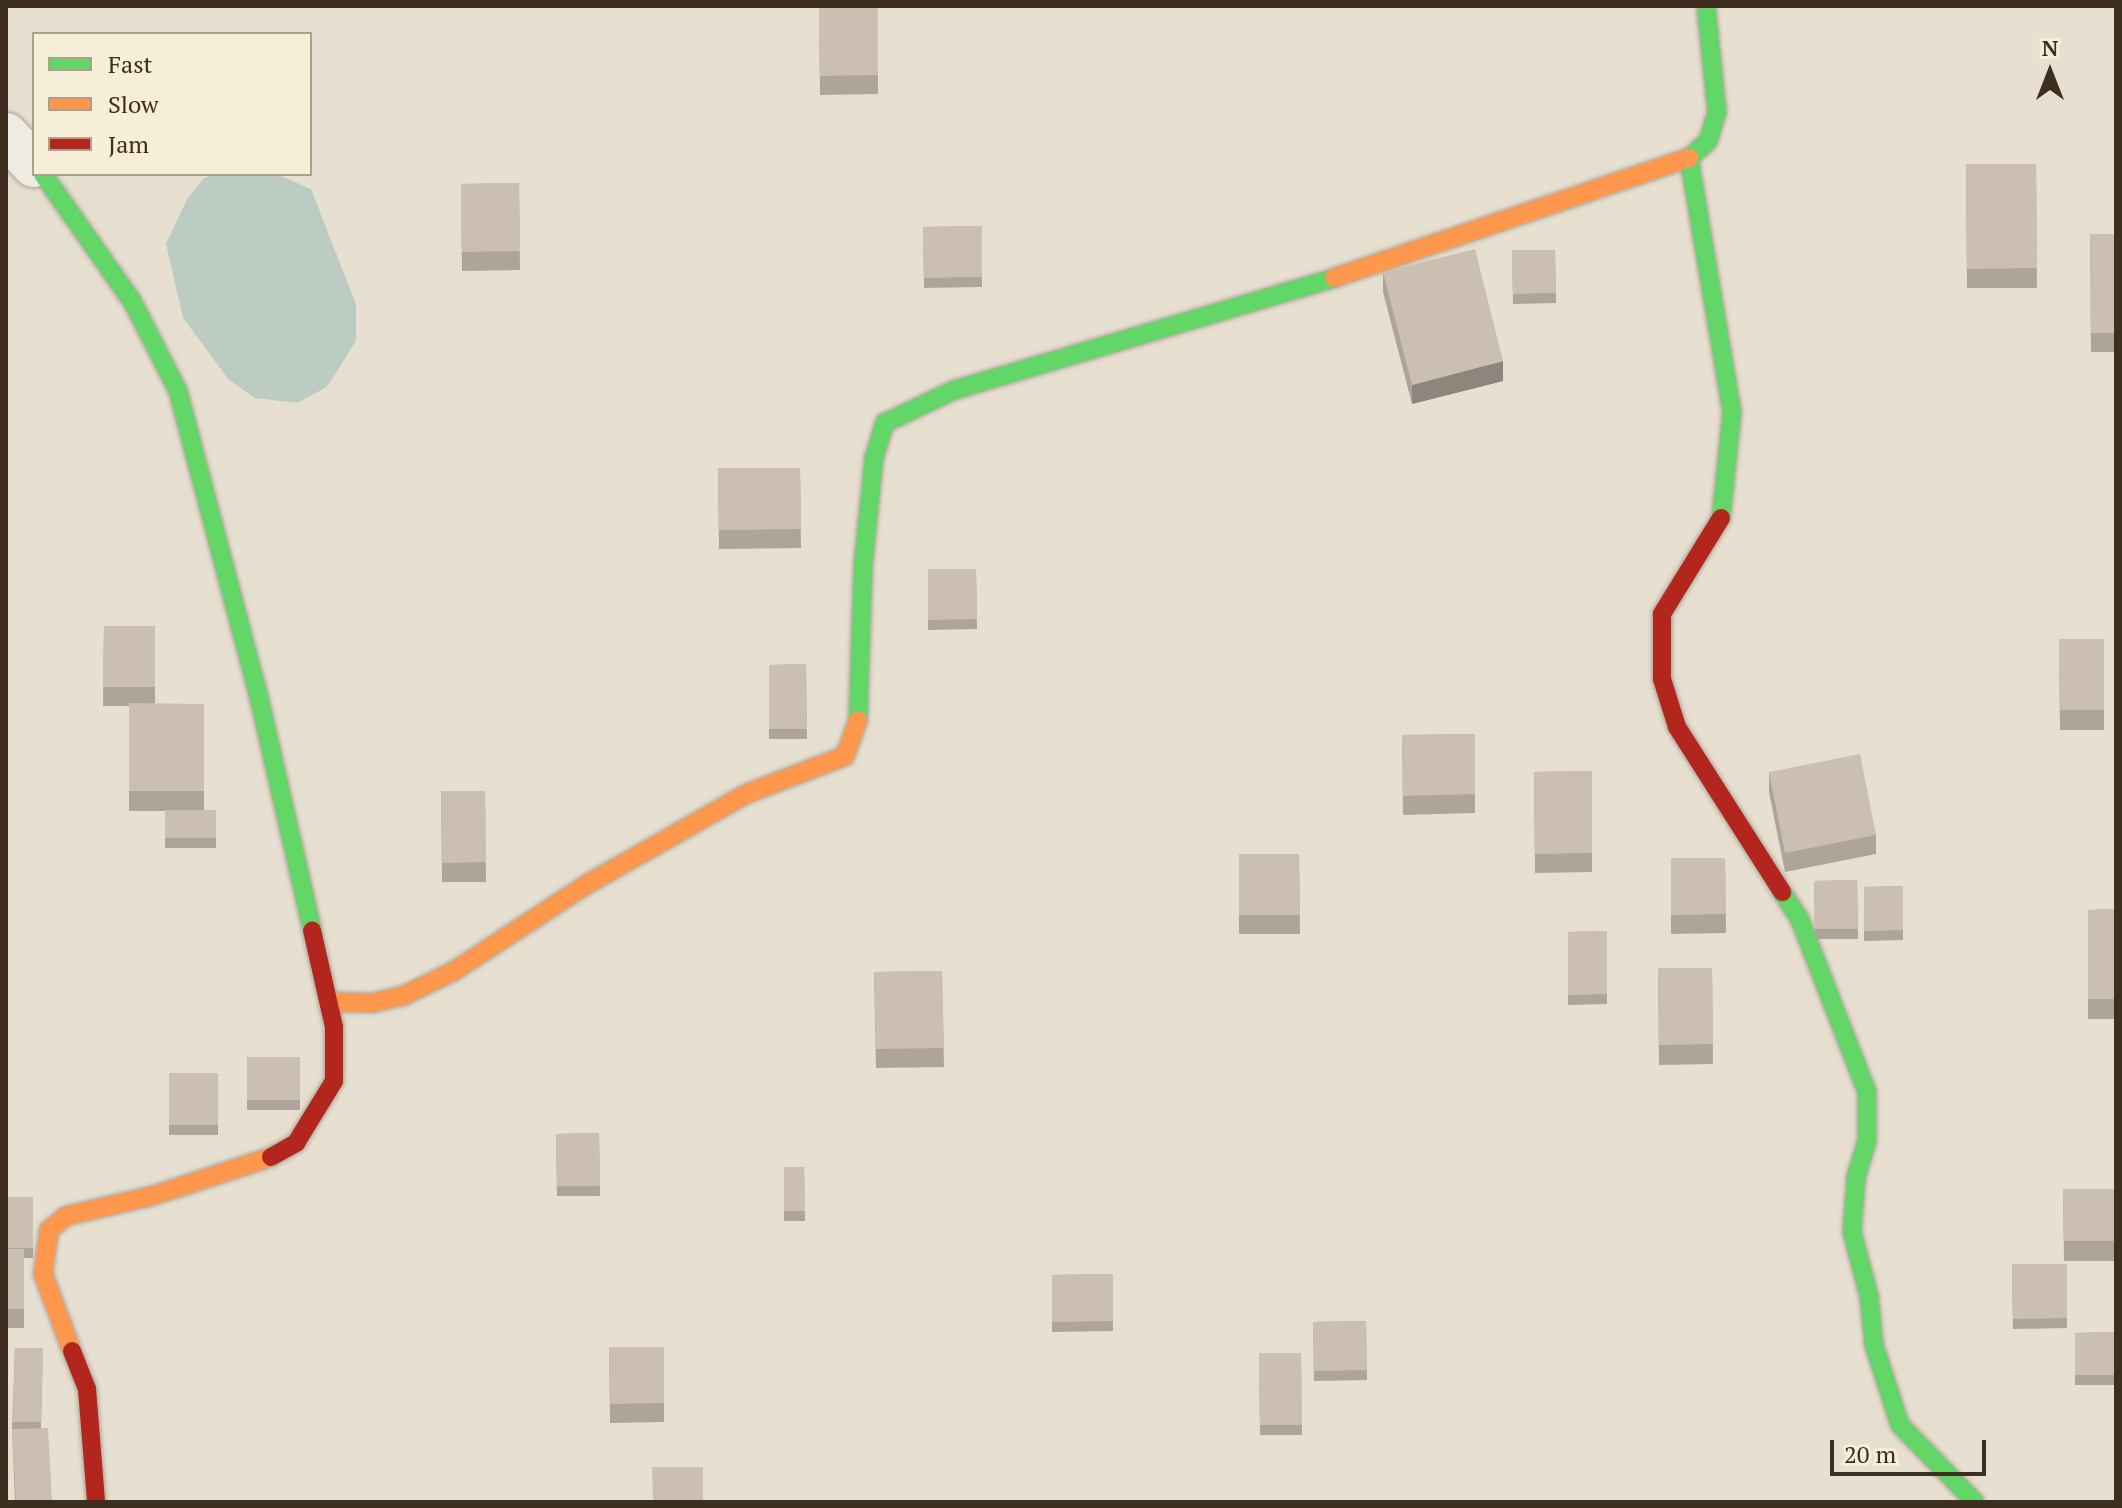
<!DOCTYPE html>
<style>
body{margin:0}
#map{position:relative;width:2122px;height:1508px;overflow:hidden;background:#e7e0d1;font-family:"PT Serif",serif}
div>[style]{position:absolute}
.water>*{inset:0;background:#bcccc2}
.roads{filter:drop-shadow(0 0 2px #ada599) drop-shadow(0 0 2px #ada599)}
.street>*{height:44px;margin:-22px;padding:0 22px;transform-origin:22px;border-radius:22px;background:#efebe3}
.fast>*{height:18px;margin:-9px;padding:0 9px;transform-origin:9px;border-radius:9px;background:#63d668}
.slow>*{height:18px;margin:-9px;padding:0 9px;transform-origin:9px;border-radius:9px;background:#ff974d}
.jam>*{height:18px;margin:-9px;padding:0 9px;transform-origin:9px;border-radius:9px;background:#b3261e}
.wall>*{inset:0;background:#afa499}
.shaded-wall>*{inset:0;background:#8e867d}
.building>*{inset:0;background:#cbbfb2}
span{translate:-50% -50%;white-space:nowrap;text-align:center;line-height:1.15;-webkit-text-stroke:7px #f7eed8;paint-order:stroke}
.frame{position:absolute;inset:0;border:8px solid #3d2e20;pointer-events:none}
.legend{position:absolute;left:32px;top:32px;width:280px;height:144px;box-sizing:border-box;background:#f7eed8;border:2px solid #ada18e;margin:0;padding:10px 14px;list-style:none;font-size:24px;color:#3d2e20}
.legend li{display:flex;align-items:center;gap:16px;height:40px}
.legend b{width:40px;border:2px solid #ada18e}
.north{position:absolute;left:2010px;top:32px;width:80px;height:80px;-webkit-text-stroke:6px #f7eed8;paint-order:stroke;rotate:0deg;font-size:22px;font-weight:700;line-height:32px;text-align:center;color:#3d2e20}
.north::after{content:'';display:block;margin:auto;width:28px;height:36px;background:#3d2e20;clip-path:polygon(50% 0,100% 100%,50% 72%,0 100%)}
.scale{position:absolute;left:1830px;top:1440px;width:156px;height:36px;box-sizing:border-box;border:4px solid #3d2e20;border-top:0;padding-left:10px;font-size:24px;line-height:28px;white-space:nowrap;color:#3d2e20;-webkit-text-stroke:6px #f7eed8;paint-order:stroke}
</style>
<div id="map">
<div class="water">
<i style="clip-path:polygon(218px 174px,276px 174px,311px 189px,356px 304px,356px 341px,327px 387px,297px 403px,255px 398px,229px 380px,183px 318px,166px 244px,187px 199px,204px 178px)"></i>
</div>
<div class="roads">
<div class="street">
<i style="left:6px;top:135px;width:41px;rotate:47deg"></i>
</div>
<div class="fast">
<i style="left:1706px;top:6px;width:107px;rotate:84.1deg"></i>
<i style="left:1717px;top:112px;width:30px;rotate:107deg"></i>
<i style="left:1708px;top:141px;width:25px;rotate:138deg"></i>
<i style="left:1689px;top:158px;width:258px;rotate:80.4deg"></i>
<i style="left:1732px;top:412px;width:107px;rotate:95.9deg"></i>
<i style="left:43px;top:174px;width:155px;rotate:55deg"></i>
<i style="left:132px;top:301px;width:101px;rotate:62.9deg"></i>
<i style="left:178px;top:391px;width:308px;rotate:75.2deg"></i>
<i style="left:257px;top:689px;width:247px;rotate:77.1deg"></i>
<i style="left:858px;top:720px;width:154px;rotate:-88.1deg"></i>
<i style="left:863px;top:566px;width:109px;rotate:-84.2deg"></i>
<i style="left:874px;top:458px;width:37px;rotate:-73deg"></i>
<i style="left:885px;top:423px;width:76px;rotate:-25.6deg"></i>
<i style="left:954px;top:390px;width:396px;rotate:-16.4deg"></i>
<i style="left:1782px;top:892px;width:33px;rotate:57deg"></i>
<i style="left:1800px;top:920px;width:185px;rotate:68.7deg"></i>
<i style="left:1867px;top:1092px;width:49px;rotate:90deg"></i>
<i style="left:1867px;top:1141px;width:39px;rotate:107deg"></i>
<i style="left:1856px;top:1178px;width:54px;rotate:94.2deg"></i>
<i style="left:1852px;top:1232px;width:66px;rotate:75.1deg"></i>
<i style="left:1869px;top:1296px;width:49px;rotate:84.2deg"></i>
<i style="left:1874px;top:1345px;width:84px;rotate:72deg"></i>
<i style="left:1900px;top:1425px;width:107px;rotate:45.8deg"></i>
</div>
<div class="slow">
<i style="left:1334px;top:278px;width:375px;rotate:-18.7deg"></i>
<i style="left:332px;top:1002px;width:40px;rotate:1.4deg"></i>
<i style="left:372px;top:1003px;width:32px;rotate:-13deg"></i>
<i style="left:403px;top:996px;width:57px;rotate:-26.1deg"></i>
<i style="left:454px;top:971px;width:158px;rotate:-33.1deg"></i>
<i style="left:586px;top:885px;width:184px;rotate:-29.6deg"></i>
<i style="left:746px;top:794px;width:106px;rotate:-21deg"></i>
<i style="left:845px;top:756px;width:38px;rotate:-70deg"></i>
<i style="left:72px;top:1351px;width:82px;rotate:-110.6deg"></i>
<i style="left:43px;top:1274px;width:44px;rotate:-82.2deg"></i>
<i style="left:49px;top:1230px;width:22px;rotate:-39deg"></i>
<i style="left:66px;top:1216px;width:88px;rotate:-13.1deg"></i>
<i style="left:152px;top:1196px;width:125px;rotate:-18.1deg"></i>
</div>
<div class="jam">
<i style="left:1721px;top:518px;width:113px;rotate:121.6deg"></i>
<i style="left:1662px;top:614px;width:65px;rotate:90deg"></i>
<i style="left:1662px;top:679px;width:50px;rotate:72.6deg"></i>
<i style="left:1677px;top:727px;width:196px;rotate:57.5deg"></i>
<i style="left:271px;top:1157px;width:29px;rotate:-29deg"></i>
<i style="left:296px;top:1143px;width:73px;rotate:-58.5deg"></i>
<i style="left:334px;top:1081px;width:54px;rotate:-90deg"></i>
<i style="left:334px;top:1027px;width:99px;rotate:-102.8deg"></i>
<i style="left:72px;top:1351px;width:41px;rotate:68.5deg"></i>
<i style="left:87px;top:1389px;width:113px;rotate:85.4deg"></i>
</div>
</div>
<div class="wall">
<i style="clip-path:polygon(819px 8px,878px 8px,878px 94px,820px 95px)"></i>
<i style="clip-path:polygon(1966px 164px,2036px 164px,2037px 288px,1967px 288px)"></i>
<i style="clip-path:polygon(519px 183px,520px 270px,462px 271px,461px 184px)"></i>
<i style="clip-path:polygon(982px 226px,982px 287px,924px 288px,923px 227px)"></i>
<i style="clip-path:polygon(2090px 234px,2116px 234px,2116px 352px,2091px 352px)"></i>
<i style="clip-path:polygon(1512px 250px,1555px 250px,1556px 303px,1513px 304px)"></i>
<i style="clip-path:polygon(1383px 272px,1503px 381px,1412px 404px,1383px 292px)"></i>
<i style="clip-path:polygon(718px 468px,800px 468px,801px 548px,719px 549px)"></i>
<i style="clip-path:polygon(928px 569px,976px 569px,977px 629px,928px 630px)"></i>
<i style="clip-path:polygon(104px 626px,155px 626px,155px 704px,204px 704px,204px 810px,216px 810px,216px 848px,165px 848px,165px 811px,129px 811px,129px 706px,103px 706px)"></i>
<i style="clip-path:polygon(2059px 639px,2104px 639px,2104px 730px,2060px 730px)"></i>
<i style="clip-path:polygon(806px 664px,807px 739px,769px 739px,769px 665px)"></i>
<i style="clip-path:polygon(1475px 734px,1475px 813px,1403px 815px,1402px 735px)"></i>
<i style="clip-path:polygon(1592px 771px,1592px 872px,1535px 873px,1534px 772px)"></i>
<i style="clip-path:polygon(1769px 772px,1876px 835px,1876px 854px,1785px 872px,1769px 792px)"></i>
<i style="clip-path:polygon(441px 791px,485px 791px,486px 882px,442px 882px)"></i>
<i style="clip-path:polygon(1239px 854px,1299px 854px,1300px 934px,1239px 934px)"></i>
<i style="clip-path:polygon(1671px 858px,1725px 858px,1726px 933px,1671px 934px)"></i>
<i style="clip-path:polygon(1857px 880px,1858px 939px,1815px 939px,1814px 881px)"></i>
<i style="clip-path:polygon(1903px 886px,1903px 940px,1864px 941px,1864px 887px)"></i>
<i style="clip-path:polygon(2116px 909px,2116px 1019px,2088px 1019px,2088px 910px)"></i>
<i style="clip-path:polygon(1607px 931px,1607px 1004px,1568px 1005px,1568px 932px)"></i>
<i style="clip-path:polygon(1658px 968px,1712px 968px,1713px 1064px,1659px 1065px)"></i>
<i style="clip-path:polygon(942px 971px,944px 1067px,876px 1068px,874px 972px)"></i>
<i style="clip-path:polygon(247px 1057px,300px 1057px,300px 1110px,247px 1110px)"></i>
<i style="clip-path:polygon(169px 1073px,218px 1073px,218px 1135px,169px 1135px)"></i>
<i style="clip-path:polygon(599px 1133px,600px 1196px,557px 1196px,556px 1134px)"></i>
<i style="clip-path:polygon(784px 1167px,804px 1167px,805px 1221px,784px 1221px)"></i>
<i style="clip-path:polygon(2063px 1189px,2116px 1189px,2116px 1261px,2064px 1261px)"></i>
<i style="clip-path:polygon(6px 1197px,33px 1197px,33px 1258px,24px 1258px,24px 1328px,6px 1328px)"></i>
<i style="clip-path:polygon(2012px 1264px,2067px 1264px,2067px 1328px,2013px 1329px)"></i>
<i style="clip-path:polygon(1113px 1274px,1113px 1331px,1052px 1332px,1052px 1275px)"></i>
<i style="clip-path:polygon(1366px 1321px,1367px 1380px,1314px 1381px,1313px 1322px)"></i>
<i style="clip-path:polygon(2116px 1332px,2116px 1385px,2075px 1385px,2075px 1333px)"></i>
<i style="clip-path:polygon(609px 1347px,664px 1347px,664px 1422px,610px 1423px)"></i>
<i style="clip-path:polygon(15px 1348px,43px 1348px,41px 1428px,52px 1502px,15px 1502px,12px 1429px)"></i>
<i style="clip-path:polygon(1259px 1353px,1301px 1353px,1302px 1435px,1260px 1435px)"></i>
</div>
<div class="shaded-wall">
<i style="clip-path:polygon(1503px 361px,1503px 381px,1412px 404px,1412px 385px)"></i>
</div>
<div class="building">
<i style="clip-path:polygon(819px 8px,878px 8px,878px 75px,820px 76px)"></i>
<i style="clip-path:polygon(1966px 164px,2036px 164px,2037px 268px,1967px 269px)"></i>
<i style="clip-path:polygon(519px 183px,520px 251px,462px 252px,461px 184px)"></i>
<i style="clip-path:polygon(982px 226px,982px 277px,924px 278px,923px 227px)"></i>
<i style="clip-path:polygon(2090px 234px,2116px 234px,2116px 333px,2091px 333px)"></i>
<i style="clip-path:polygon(1475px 249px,1503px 361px,1412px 385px,1383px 272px)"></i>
<i style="clip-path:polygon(1512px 250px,1555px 250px,1556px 293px,1513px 294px)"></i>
<i style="clip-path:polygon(718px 468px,800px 468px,801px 529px,719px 530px)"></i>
<i style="clip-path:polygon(928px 569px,976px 569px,977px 619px,928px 620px)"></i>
<i style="clip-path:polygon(104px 626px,155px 626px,155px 687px,103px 687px)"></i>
<i style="clip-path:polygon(2059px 639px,2104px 639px,2104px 710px,2060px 710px)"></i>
<i style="clip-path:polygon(806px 664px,807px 729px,769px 729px,769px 665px)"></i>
<i style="clip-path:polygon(129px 703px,204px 704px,204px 791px,129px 791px)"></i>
<i style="clip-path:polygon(1475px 734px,1475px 794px,1403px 796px,1402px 735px)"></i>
<i style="clip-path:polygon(1860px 754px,1876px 835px,1785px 853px,1769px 772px)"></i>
<i style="clip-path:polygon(1592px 771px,1592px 853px,1535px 854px,1534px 772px)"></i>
<i style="clip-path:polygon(441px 791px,485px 791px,486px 862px,442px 863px)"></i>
<i style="clip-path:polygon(165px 810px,216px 810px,216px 838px,165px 838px)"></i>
<i style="clip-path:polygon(1239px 854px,1299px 854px,1300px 915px,1239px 915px)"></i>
<i style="clip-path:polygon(1671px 858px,1725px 858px,1726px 914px,1671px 915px)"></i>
<i style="clip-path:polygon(1857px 880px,1858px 929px,1815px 929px,1814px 881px)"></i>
<i style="clip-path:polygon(1903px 886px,1903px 930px,1864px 931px,1864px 887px)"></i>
<i style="clip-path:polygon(2116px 909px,2116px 999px,2088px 999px,2088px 910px)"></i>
<i style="clip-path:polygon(1607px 931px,1607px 994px,1568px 995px,1568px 932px)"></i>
<i style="clip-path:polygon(1658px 968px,1712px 968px,1713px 1044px,1659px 1045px)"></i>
<i style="clip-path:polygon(942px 971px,944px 1048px,876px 1049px,874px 972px)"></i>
<i style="clip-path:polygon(247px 1057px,300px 1057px,300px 1100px,247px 1100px)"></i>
<i style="clip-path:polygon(169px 1073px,218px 1073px,218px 1125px,169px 1125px)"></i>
<i style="clip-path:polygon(599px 1133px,600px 1186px,557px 1186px,556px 1134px)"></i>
<i style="clip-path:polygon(784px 1167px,804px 1167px,805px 1211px,784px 1211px)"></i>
<i style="clip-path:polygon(2063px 1189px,2116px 1189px,2116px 1241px,2064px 1241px)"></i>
<i style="clip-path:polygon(6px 1197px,33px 1197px,33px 1248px,6px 1248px)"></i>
<i style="clip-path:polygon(6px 1249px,24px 1249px,24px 1309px,6px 1309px)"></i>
<i style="clip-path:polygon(2012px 1264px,2067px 1264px,2067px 1318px,2013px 1319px)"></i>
<i style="clip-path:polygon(1113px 1274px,1113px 1321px,1052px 1322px,1052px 1275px)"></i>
<i style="clip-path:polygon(1366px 1321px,1367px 1370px,1314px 1371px,1313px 1322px)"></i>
<i style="clip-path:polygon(2116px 1332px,2116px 1375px,2075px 1375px,2075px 1333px)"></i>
<i style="clip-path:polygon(609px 1347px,664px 1347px,664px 1403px,610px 1404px)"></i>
<i style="clip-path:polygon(15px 1348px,43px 1348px,41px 1422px,13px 1422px)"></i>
<i style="clip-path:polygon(1259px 1353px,1301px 1353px,1302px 1425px,1260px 1425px)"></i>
<i style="clip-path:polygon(48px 1428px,52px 1502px,16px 1502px,12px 1429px)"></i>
<i style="clip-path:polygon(652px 1467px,703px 1467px,703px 1502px,653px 1502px)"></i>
</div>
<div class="frame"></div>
<ul class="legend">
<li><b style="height:10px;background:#63d668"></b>Fast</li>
<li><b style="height:10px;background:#ff974d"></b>Slow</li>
<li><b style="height:10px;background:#b3261e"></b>Jam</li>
</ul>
<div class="north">N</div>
<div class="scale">20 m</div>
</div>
